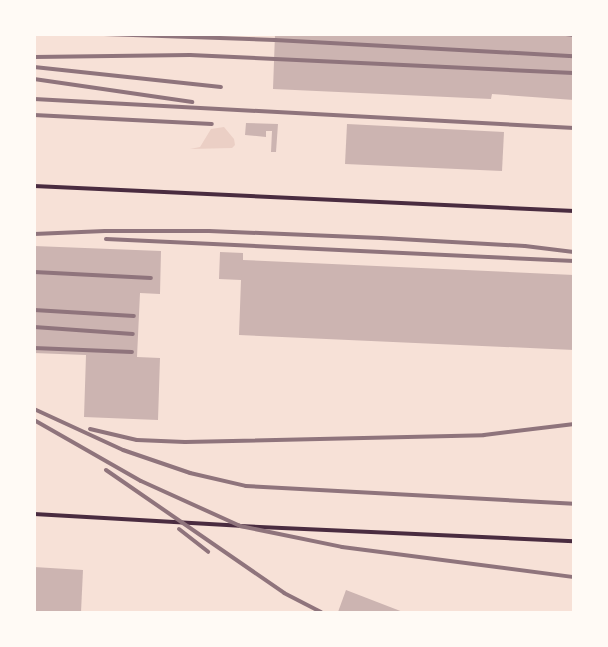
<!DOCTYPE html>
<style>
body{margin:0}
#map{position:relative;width:608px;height:647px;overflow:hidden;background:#f7e1d7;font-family:Overpass,sans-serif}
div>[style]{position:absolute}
.green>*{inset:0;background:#ebcfc5}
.building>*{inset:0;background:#ccb4b1}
.service>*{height:4px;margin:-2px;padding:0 2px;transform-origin:2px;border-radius:2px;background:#4a2c40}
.rail>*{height:4px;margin:-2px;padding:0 2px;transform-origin:2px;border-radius:2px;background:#8f747c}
span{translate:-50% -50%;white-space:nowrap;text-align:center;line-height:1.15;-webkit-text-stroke:4.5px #fffaf5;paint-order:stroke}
.frame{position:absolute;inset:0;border:36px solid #fffaf5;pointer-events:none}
</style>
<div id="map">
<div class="green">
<i style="clip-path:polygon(224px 127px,234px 139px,235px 145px,232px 148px,190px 149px,200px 147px,211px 129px)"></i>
</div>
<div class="building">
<i style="clip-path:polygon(275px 34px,574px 34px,574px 100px,492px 94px,491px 99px,273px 89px)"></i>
<i style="clip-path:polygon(246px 123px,278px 124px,276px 152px,271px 152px,272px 131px,266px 131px,266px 137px,245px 135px)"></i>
<i style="clip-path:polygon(347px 124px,504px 132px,502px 171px,345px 164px)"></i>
<i style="clip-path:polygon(34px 246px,161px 251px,160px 294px,140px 293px,137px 357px,160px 358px,158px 420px,84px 417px,86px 355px,34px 353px)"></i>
<i style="clip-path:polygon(220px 252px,243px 253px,243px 260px,574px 275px,574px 350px,239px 335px,241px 280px,219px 279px)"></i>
<i style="clip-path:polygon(34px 567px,83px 570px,81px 612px,34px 612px)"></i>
<i style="clip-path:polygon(346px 590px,403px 612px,338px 612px)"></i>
</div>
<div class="service">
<i style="left:34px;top:186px;width:541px;rotate:2.65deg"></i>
<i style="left:34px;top:514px;width:206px;rotate:3.3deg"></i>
<i style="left:240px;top:526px;width:334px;rotate:2.6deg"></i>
</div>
<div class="rail">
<i style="left:104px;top:34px;width:171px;rotate:2deg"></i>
<i style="left:275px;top:40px;width:299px;rotate:3.1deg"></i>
<i style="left:566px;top:34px;width:8px;rotate:7deg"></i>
<i style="left:34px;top:57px;width:156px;rotate:-0.7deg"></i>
<i style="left:190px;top:55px;width:384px;rotate:2.7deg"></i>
<i style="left:34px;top:67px;width:188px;rotate:6.1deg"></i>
<i style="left:34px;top:79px;width:160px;rotate:8.3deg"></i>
<i style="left:34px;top:99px;width:541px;rotate:3.07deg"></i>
<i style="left:34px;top:115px;width:178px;rotate:2.9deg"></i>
<i style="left:34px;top:234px;width:71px;rotate:-2.4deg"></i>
<i style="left:105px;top:231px;width:104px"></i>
<i style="left:209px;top:231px;width:172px;rotate:2.3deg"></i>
<i style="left:381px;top:238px;width:144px;rotate:3.2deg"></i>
<i style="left:525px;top:246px;width:49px;rotate:7deg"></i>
<i style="left:106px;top:239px;width:469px;rotate:2.7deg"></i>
<i style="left:34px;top:272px;width:117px;rotate:2.9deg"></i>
<i style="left:34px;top:310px;width:100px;rotate:3.4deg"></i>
<i style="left:34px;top:327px;width:99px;rotate:4deg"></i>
<i style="left:34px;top:348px;width:98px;rotate:2.3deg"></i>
<i style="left:34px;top:409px;width:98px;rotate:24.7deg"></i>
<i style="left:123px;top:450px;width:71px;rotate:18.9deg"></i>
<i style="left:190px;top:473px;width:57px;rotate:13.1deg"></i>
<i style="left:246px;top:486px;width:328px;rotate:3.1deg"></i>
<i style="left:34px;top:420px;width:123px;rotate:29.7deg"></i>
<i style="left:141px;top:481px;width:109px;rotate:24.4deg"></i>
<i style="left:240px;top:526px;width:104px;rotate:11.6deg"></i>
<i style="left:342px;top:547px;width:234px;rotate:7.4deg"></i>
<i style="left:90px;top:429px;width:48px;rotate:13.2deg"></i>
<i style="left:137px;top:440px;width:48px;rotate:2.4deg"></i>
<i style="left:185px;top:442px;width:299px;rotate:-1.3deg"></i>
<i style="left:484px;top:435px;width:91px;rotate:-7deg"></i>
<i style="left:106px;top:470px;width:216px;rotate:34.6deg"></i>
<i style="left:284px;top:593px;width:42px;rotate:27.2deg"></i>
<i style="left:179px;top:529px;width:37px;rotate:38deg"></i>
</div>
<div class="frame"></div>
</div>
